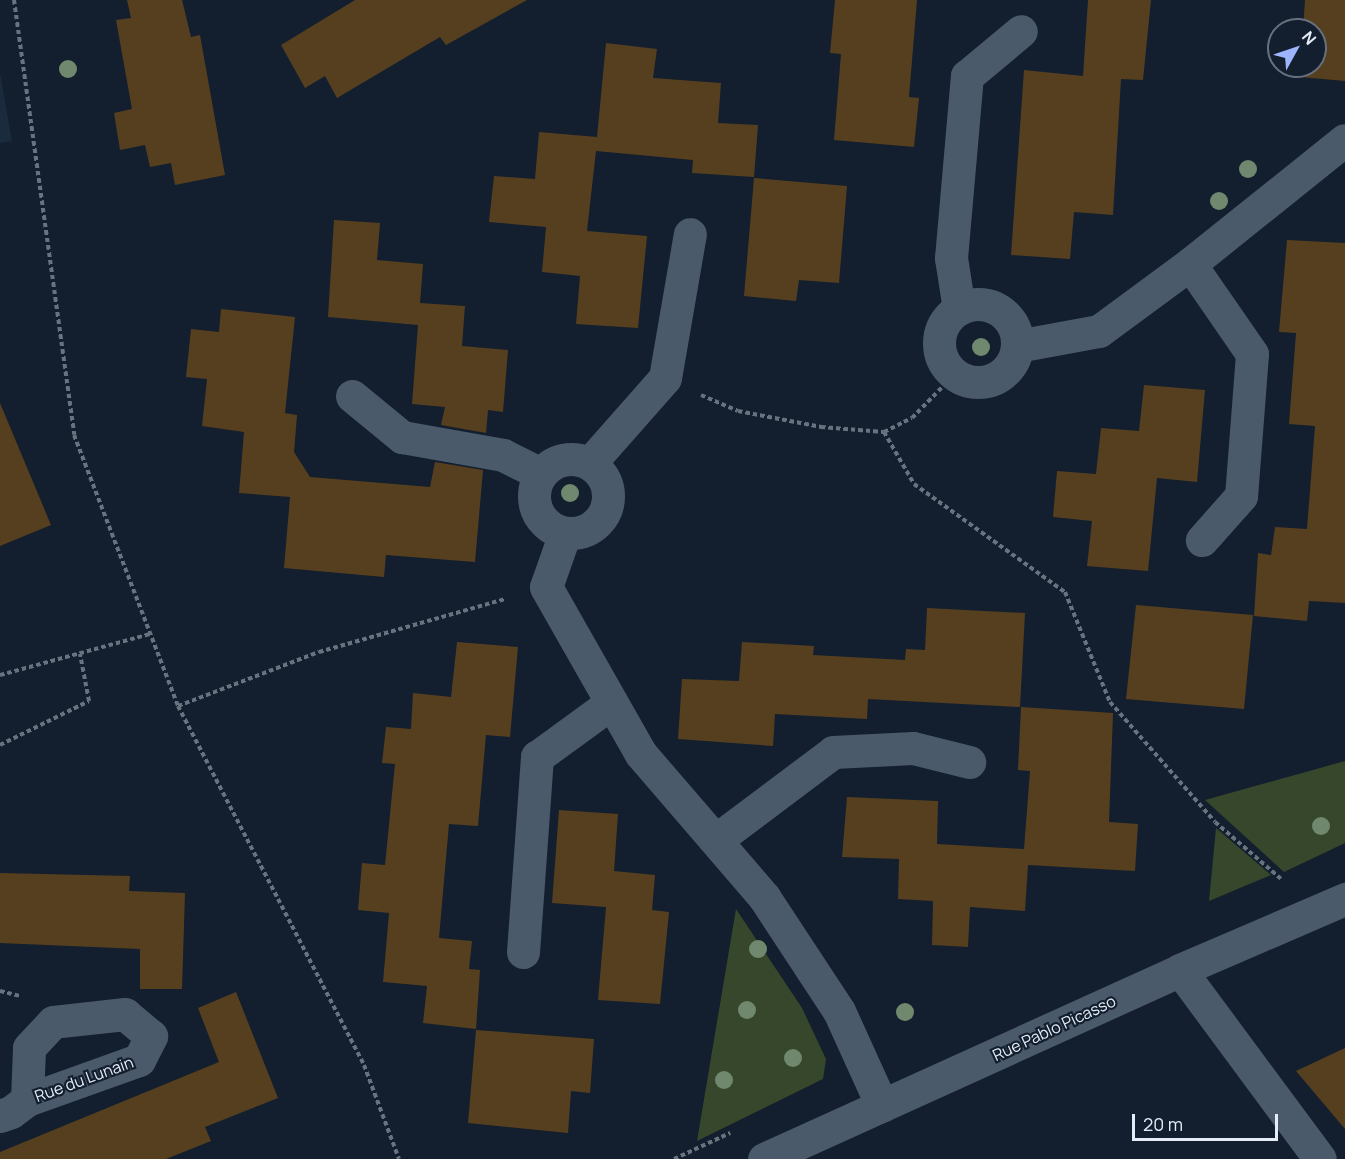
<!DOCTYPE html>
<style>
body{margin:0}
#map{position:relative;width:1345px;height:1159px;overflow:hidden;background:#131f2e;font-family:Manrope,sans-serif}
div>[style]{position:absolute}
.built>*{inset:0;background:#1b2b3e}
.green>*{inset:0;background:#37472b}
.building>*{inset:0;background:#563f1e}
.path>*{height:4px;margin-top:-2px;transform-origin:0;background:repeating-linear-gradient(90deg,#687380 0 4.5px,transparent 0 7.5px)}
.minor>*{height:33px;margin:-16.5px;padding:0 16.5px;transform-origin:16.5px;border-radius:16.5px;background:#4b5a6a}
.minor>.ring{margin:-16.5px;padding:0;box-sizing:content-box;background:none;border:33px solid #4b5a6a;border-radius:50%}
.trees>*{width:18px;height:18px;margin:-9px;border-radius:50%;background:#6f886e}
span{translate:-50% -50%;white-space:nowrap;text-align:center;line-height:1.15;-webkit-text-stroke:4.5px #131f2e;paint-order:stroke}
.street-label{font-size:16px;color:#e4edf7}
.north{position:absolute;left:1267px;top:18px;width:60px;height:60px;box-sizing:border-box;background:#131f2e;border:2px solid #67717e;border-radius:50%;rotate:50deg;font-size:16px;font-weight:700;line-height:24px;text-align:center;color:#e4edf7}
.north::after{content:'';display:block;margin:auto;width:21px;height:27px;background:#9eb4fd;clip-path:polygon(50% 0,100% 100%,50% 72%,0 100%)}
.scale{position:absolute;left:1132px;top:1114px;width:146px;height:27px;box-sizing:border-box;border:3px solid #e4edf7;border-top:0;padding-left:8px;font-size:18px;line-height:21px;white-space:nowrap;color:#e4edf7;-webkit-text-stroke:4px #131f2e;paint-order:stroke}
</style>
<div id="map">
<div class="built">
<i style="clip-path:polygon(0 73px,12px 141px,0 143px)"></i>
</div>
<div class="green">
<i style="clip-path:polygon(1345px 761px,1345px 843px,1284px 872px,1205px 800px)"></i>
<i style="clip-path:polygon(1216px 828px,1271px 875px,1209px 901px)"></i>
<i style="clip-path:polygon(736px 909px,802px 1008px,826px 1059px,823px 1079px,697px 1141px)"></i>
</div>
<div class="building">
<i style="clip-path:polygon(127px 0,182px 0,191px 37px,200px 35px,225px 175px,175px 185px,171px 163px,150px 167px,145px 145px,120px 150px,114px 113px,132px 109px,116px 20px,131px 18px)"></i>
<i style="clip-path:polygon(355px 0,527px 0,446px 45px,440px 37px,337px 98px,325px 76px,305px 88px,281px 45px)"></i>
<i style="clip-path:polygon(835px 0,917px 0,909px 97px,919px 98px,914px 147px,834px 140px,841px 54px,830px 53px)"></i>
<i style="clip-path:polygon(1088px 0,1151px 0,1143px 80px,1121px 79px,1113px 215px,1074px 212px,1070px 259px,1011px 255px,1024px 70px,1083px 76px)"></i>
<i style="clip-path:polygon(1305px 0,1345px 0,1345px 81px,1300px 77px,1301px 66px,1315px 66px,1315px 30px,1303px 30px)"></i>
<i style="clip-path:polygon(606px 43px,657px 49px,653px 78px,721px 83px,718px 123px,758px 125px,754px 177px,692px 173px,693px 160px,596px 151px,587px 231px,647px 236px,638px 328px,576px 324px,580px 276px,542px 272px,546px 227px,489px 222px,494px 176px,535px 179px,539px 132px,597px 137px)"></i>
<i style="clip-path:polygon(754px 178px,847px 186px,839px 283px,799px 280px,796px 301px,744px 296px)"></i>
<i style="clip-path:polygon(334px 220px,380px 223px,377px 260px,423px 264px,420px 303px,465px 306px,462px 346px,508px 350px,503px 412px,488px 410px,486px 433px,441px 425px,445px 407px,412px 404px,418px 325px,328px 317px)"></i>
<i style="clip-path:polygon(1287px 240px,1345px 243px,1345px 603px,1309px 601px,1307px 621px,1254px 616px,1258px 553px,1271px 555px,1275px 527px,1307px 529px,1315px 426px,1289px 424px,1296px 333px,1279px 332px)"></i>
<i style="clip-path:polygon(221px 309px,295px 317px,285px 413px,297px 415px,294px 452px,310px 477px,430px 487px,435px 462px,483px 470px,475px 562px,386px 555px,384px 577px,284px 568px,290px 497px,239px 493px,244px 432px,202px 426px,207px 379px,186px 377px,191px 329px,219px 332px)"></i>
<i style="clip-path:polygon(1144px 385px,1205px 390px,1197px 482px,1157px 478px,1148px 571px,1087px 566px,1092px 521px,1053px 517px,1057px 471px,1096px 474px,1101px 428px,1139px 431px)"></i>
<i style="clip-path:polygon(0 403px,51px 525px,0 546px)"></i>
<i style="clip-path:polygon(1136px 605px,1253px 615px,1244px 709px,1126px 699px)"></i>
<i style="clip-path:polygon(927px 608px,1025px 613px,1020px 707px,868px 699px,867px 719px,775px 714px,773px 746px,678px 739px,682px 679px,739px 681px,742px 642px,814px 646px,813px 655px,905px 660px,906px 649px,925px 650px)"></i>
<i style="clip-path:polygon(457px 642px,518px 647px,510px 737px,486px 735px,478px 826px,449px 824px,439px 938px,472px 941px,469px 969px,480px 970px,476px 1029px,423px 1023px,427px 986px,383px 982px,389px 913px,358px 910px,362px 863px,385px 865px,395px 764px,382px 763px,386px 727px,411px 729px,413px 693px,451px 697px)"></i>
<i style="clip-path:polygon(1021px 707px,1113px 713px,1109px 822px,1138px 824px,1135px 871px,1028px 865px,1025px 911px,970px 907px,968px 947px,932px 945px,933px 901px,898px 899px,899px 859px,842px 857px,847px 797px,938px 801px,937px 844px,1024px 849px,1030px 771px,1018px 770px)"></i>
<i style="clip-path:polygon(559px 810px,618px 814px,614px 871px,655px 875px,652px 910px,669px 912px,660px 1004px,598px 1000px,606px 907px,552px 903px)"></i>
<i style="clip-path:polygon(0 873px,130px 876px,129px 891px,185px 893px,182px 989px,140px 989px,140px 949px,0 943px)"></i>
<i style="clip-path:polygon(236px 992px,278px 1098px,205px 1127px,211px 1141px,166px 1159px,0 1159px,0 1152px,219px 1062px,198px 1008px)"></i>
<i style="clip-path:polygon(476px 1030px,594px 1039px,590px 1093px,571px 1091px,568px 1133px,468px 1123px)"></i>
<i style="clip-path:polygon(1345px 1048px,1345px 1129px,1296px 1071px)"></i>
</div>
<div class="path">
<i style="left:14px;top:0;width:439px;rotate:82.1deg"></i>
<i style="left:74px;top:435px;width:290px;rotate:69deg"></i>
<i style="left:178px;top:706px;width:404px;rotate:62.6deg"></i>
<i style="left:364px;top:1065px;width:100px;rotate:69.6deg"></i>
<i style="left:701px;top:395px;width:40px;rotate:23.4deg"></i>
<i style="left:738px;top:411px;width:85px;rotate:10.9deg"></i>
<i style="left:821px;top:427px;width:63px;rotate:4.5deg"></i>
<i style="left:884px;top:432px;width:31px;rotate:-27deg"></i>
<i style="left:912px;top:418px;width:60px;rotate:-45.7deg"></i>
<i style="left:884px;top:432px;width:60px;rotate:60deg"></i>
<i style="left:914px;top:484px;width:186px;rotate:35.6deg"></i>
<i style="left:1065px;top:592px;width:119px;rotate:67.8deg"></i>
<i style="left:1110px;top:702px;width:159px;rotate:48.8deg"></i>
<i style="left:1215px;top:822px;width:87px;rotate:40.8deg"></i>
<i style="left:0;top:675px;width:156px;rotate:-15.3deg"></i>
<i style="left:178px;top:706px;width:151px;rotate:-21deg"></i>
<i style="left:319px;top:652px;width:193px;rotate:-15.9deg"></i>
<i style="left:0;top:745px;width:99px;rotate:-26.3deg"></i>
<i style="left:89px;top:701px;width:48px;rotate:-100.8deg"></i>
<i style="left:0;top:991px;width:21px;rotate:14deg"></i>
<i style="left:674px;top:1159px;width:62px;rotate:-24.9deg"></i>
</div>
<div class="minor">
<i style="left:1190px;top:264px;width:109px;rotate:55.4deg"></i>
<i style="left:1252px;top:354px;width:142px;rotate:94.4deg"></i>
<i style="left:1241px;top:496px;width:59px;rotate:131.6deg"></i>
<i class="ring" style="left:939px;top:304px;width:45px;height:45px"></i>
<i style="left:959px;top:309px;width:52px;rotate:-98.9deg"></i>
<i style="left:951px;top:258px;width:183px;rotate:-85deg"></i>
<i style="left:967px;top:76px;width:70px;rotate:-39.8deg"></i>
<i style="left:1017px;top:346px;width:83px;rotate:-10.4deg"></i>
<i style="left:1099px;top:331px;width:113px;rotate:-36.4deg"></i>
<i style="left:1190px;top:264px;width:198px;rotate:-38.7deg"></i>
<i style="left:352px;top:396px;width:65px;rotate:39.4deg"></i>
<i style="left:402px;top:437px;width:103px;rotate:10.1deg"></i>
<i style="left:503px;top:455px;width:42px;rotate:26.6deg"></i>
<i class="ring" style="left:534px;top:459px;width:41px;height:41px"></i>
<i style="left:590px;top:463px;width:113px;rotate:-48.6deg"></i>
<i style="left:665px;top:378px;width:146px;rotate:-80.2deg"></i>
<i style="left:565px;top:533px;width:57px;rotate:109.4deg"></i>
<i style="left:546px;top:587px;width:192px;rotate:60.4deg"></i>
<i style="left:641px;top:754px;width:189px;rotate:49.3deg"></i>
<i style="left:764px;top:897px;width:136px;rotate:56.7deg"></i>
<i style="left:839px;top:1011px;width:104px;rotate:65.6deg"></i>
<i style="left:716px;top:840px;width:146px;rotate:-36.9deg"></i>
<i style="left:833px;top:752px;width:80px;rotate:-2.9deg"></i>
<i style="left:913px;top:748px;width:58px;rotate:14deg"></i>
<i style="left:523px;top:952px;width:196px;rotate:-85.9deg"></i>
<i style="left:537px;top:757px;width:92px;rotate:-36.1deg"></i>
<i style="left:1180px;top:970px;width:235px;rotate:53.5deg"></i>
<i style="left:0;top:1116px;width:12px;rotate:-20deg"></i>
<i style="left:11px;top:1112px;width:20px;rotate:-37deg"></i>
<i style="left:27px;top:1100px;width:119px;rotate:-19.7deg"></i>
<i style="left:139px;top:1060px;width:27px;rotate:-63deg"></i>
<i style="left:151px;top:1036px;width:34px;rotate:-140deg"></i>
<i style="left:125px;top:1014px;width:72px;rotate:173.7deg"></i>
<i style="left:53px;top:1022px;width:35px;rotate:133deg"></i>
<i style="left:29px;top:1048px;width:52px;rotate:92.2deg"></i>
<i style="left:764px;top:1159px;width:457px;rotate:-24.4deg"></i>
<i style="left:1180px;top:970px;width:180px;rotate:-23.3deg"></i>
</div>
<div class="trees">
<i style="left:68px;top:69px"></i>
<i style="left:1248px;top:169px"></i>
<i style="left:1219px;top:201px"></i>
<i style="left:981px;top:347px"></i>
<i style="left:570px;top:493px"></i>
<i style="left:1321px;top:826px"></i>
<i style="left:758px;top:949px"></i>
<i style="left:747px;top:1010px"></i>
<i style="left:905px;top:1012px"></i>
<i style="left:793px;top:1058px"></i>
<i style="left:724px;top:1080px"></i>
</div>
<div class="street-label">
<span style="left:1054px;top:1028px;rotate:-25deg">Rue Pablo Picasso</span>
<span style="left:84px;top:1079px;rotate:-20deg">Rue du Lunain</span>
</div>
<div class="north">N</div>
<div class="scale">20 m</div>
</div>
